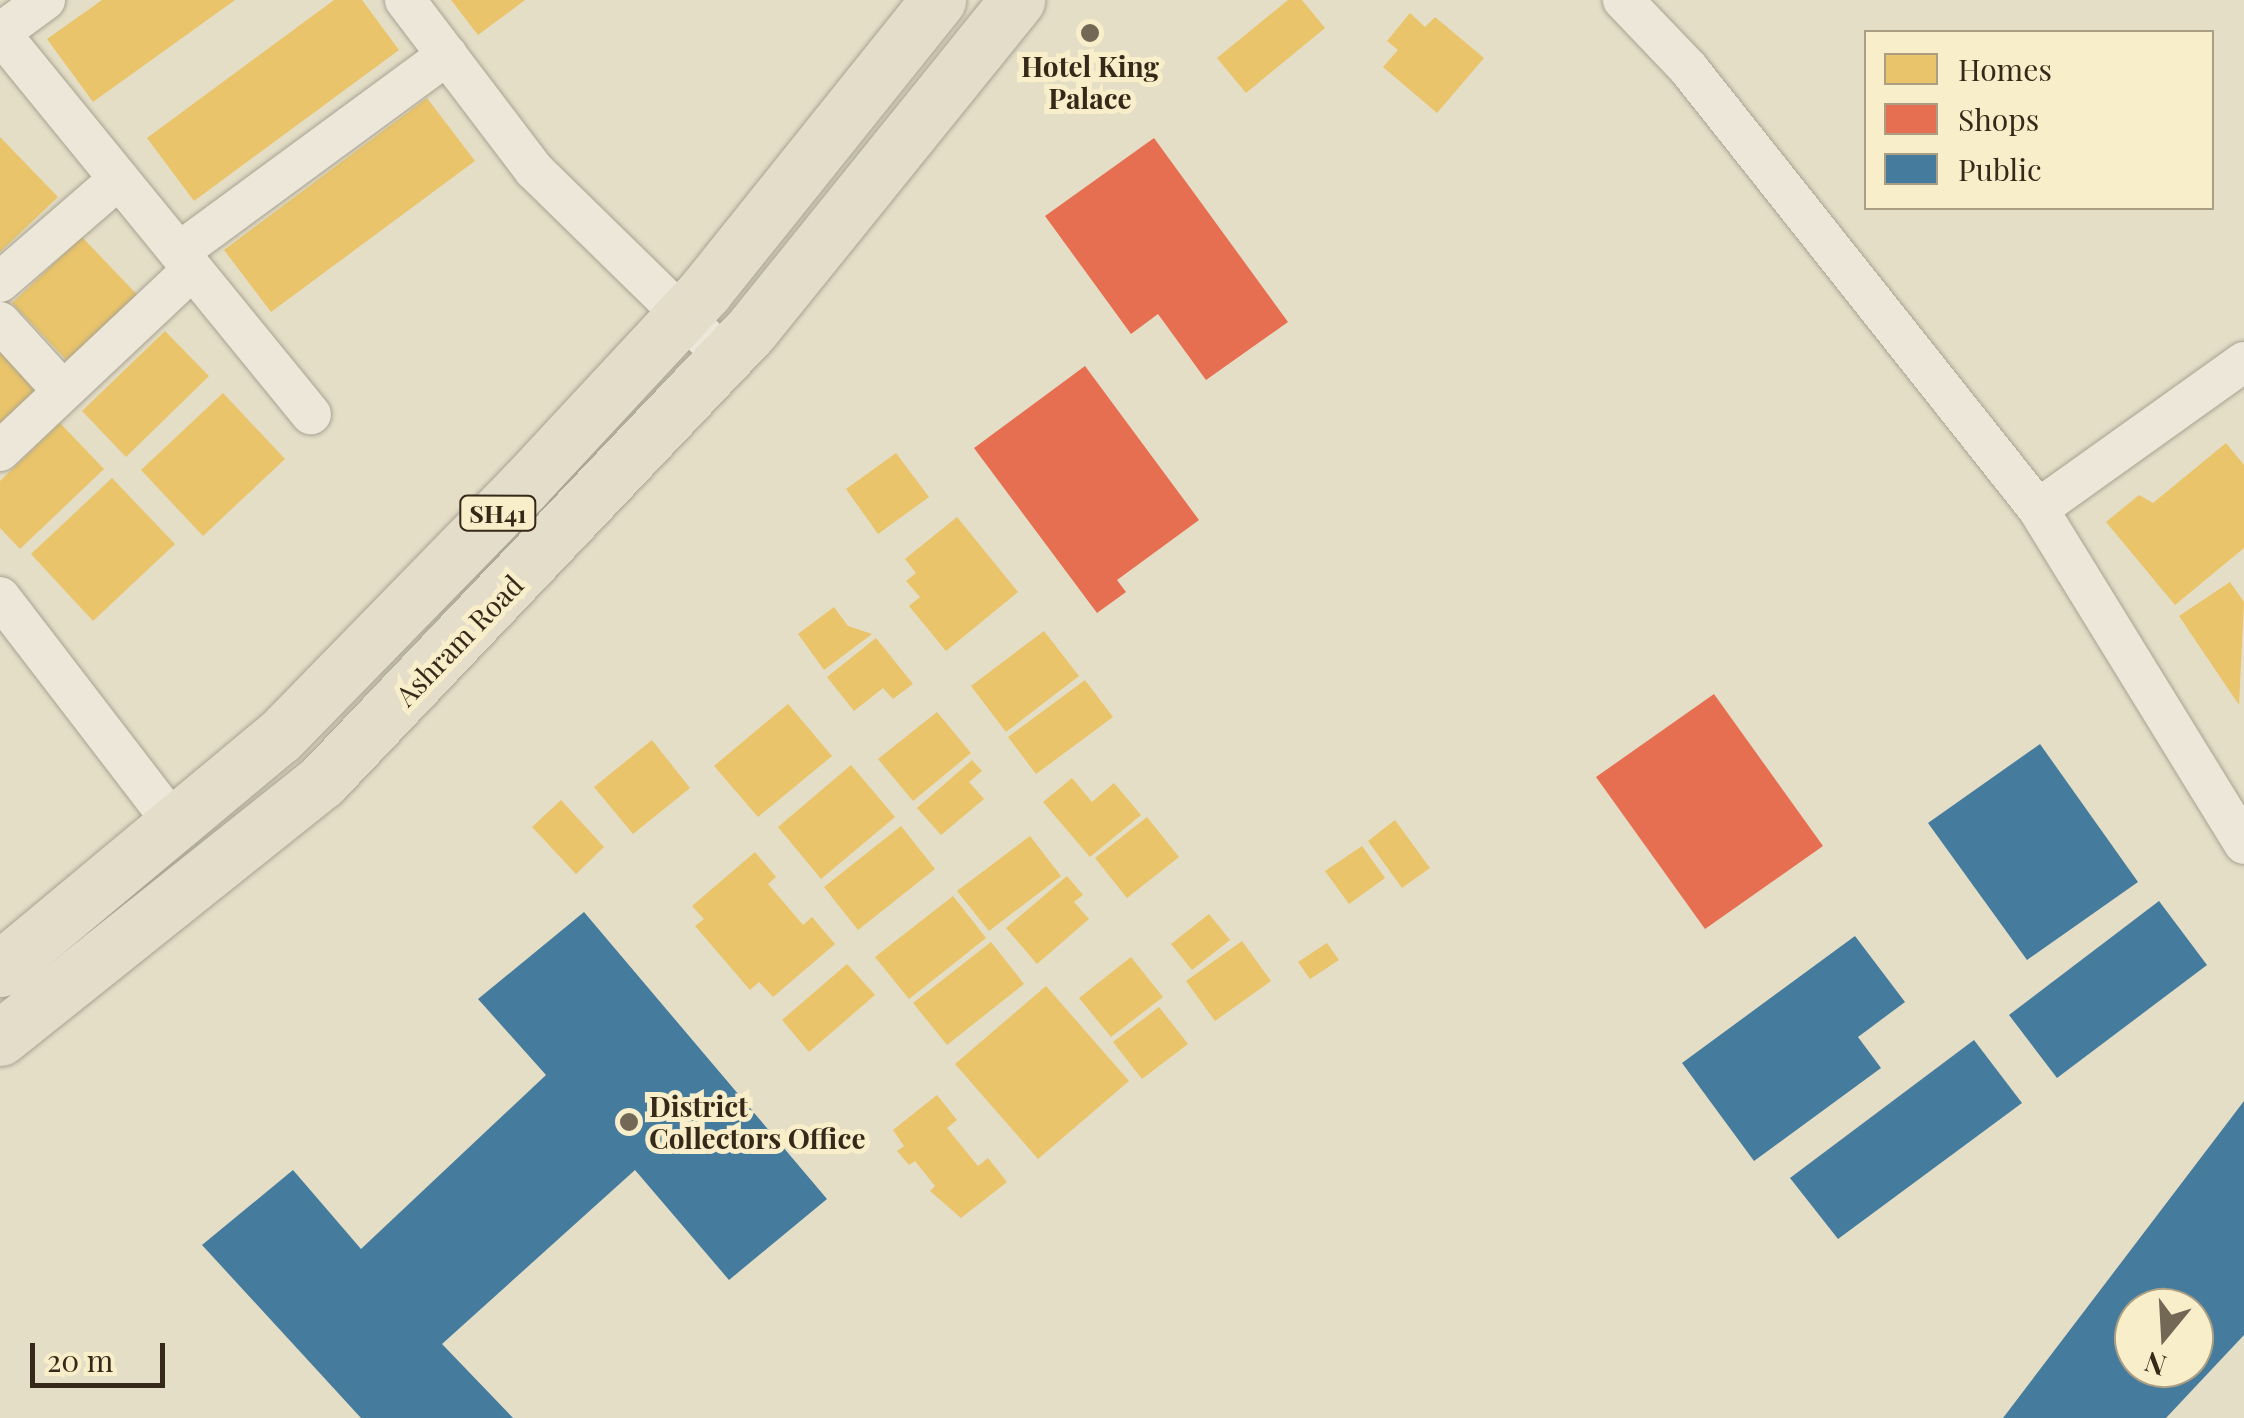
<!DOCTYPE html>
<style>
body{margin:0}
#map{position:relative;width:2244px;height:1418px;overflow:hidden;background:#e4dec7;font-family:"Playfair Display",serif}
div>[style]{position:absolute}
.homes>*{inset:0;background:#e9c46a}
.shops>*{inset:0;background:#e76f51}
.public>*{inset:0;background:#457b9d}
.roads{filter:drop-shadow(0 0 2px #a8a291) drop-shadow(0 0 2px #a8a291)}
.street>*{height:40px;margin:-20px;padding:0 20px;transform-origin:20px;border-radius:20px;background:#ece7d9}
.primary>*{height:55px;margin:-27.5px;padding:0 27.5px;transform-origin:27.5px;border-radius:27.5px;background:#e4ddca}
.dots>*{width:28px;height:28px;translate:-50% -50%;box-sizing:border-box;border:5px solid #f8eeca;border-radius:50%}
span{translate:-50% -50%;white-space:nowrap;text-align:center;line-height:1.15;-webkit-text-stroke:10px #f8eeca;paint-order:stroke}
.shield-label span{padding:2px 8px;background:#f8eeca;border:2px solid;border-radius:8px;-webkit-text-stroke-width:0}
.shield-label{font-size:25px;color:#362919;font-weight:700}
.poi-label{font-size:28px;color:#362919;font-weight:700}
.left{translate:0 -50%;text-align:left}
.street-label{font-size:28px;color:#362919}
.legend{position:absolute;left:1864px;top:30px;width:350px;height:180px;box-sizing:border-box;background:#f8eeca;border:2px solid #aa9f83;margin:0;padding:12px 18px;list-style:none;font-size:30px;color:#362919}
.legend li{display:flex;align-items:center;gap:20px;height:50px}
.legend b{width:50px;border:2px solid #aa9f83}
.north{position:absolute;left:2114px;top:1288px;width:100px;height:100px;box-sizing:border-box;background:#f8eeca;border:2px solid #aa9f83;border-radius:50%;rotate:198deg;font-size:28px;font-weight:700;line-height:40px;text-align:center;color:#362919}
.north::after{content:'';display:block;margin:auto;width:35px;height:45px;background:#736856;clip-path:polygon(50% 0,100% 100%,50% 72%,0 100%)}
.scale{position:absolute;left:30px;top:1343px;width:135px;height:45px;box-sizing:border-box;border:5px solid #362919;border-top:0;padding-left:12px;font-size:30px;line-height:35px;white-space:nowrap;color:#362919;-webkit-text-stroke:8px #f8eeca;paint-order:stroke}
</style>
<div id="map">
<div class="homes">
<i style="clip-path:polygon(102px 0,235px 0,93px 102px,47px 39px)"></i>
<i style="clip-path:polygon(334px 0,362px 0,399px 50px,194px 201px,147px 138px)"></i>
<i style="clip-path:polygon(451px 0,525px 0,478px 35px)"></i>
<i style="clip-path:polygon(1288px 0,1302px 0,1325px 28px,1246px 93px,1217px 58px)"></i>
<i style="clip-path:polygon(1410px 13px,1425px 27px,1435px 17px,1484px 58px,1437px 113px,1383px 67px,1398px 50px,1387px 41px)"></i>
<i style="clip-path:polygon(427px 98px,475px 161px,271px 312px,224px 250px)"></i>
<i style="clip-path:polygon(0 137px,58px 197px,0 252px)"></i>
<i style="clip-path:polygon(82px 237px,146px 304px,76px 370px,12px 303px)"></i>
<i style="clip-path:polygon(165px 331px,209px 376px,126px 457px,82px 411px)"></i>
<i style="clip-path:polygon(0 352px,38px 392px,0 428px)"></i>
<i style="clip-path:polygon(223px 393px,285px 459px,203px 536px,141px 470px)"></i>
<i style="clip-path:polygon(60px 423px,104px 469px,20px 549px,0 528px,0 481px)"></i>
<i style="clip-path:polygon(2226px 443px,2244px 465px,2244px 548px,2175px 605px,2106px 522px,2139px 495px,2153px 503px)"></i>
<i style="clip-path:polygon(896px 453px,929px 497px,878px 534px,846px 489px)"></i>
<i style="clip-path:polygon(112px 478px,175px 544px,93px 621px,31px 554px)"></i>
<i style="clip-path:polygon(957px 517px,1018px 592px,946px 651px,909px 606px,920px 597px,906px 581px,916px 573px,905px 559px)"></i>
<i style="clip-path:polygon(2230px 582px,2244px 602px,2239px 705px,2179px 616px)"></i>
<i style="clip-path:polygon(834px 607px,848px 626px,872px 634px,824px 670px,798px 634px)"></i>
<i style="clip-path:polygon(1044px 631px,1079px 676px,1006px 732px,971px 686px)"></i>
<i style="clip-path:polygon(876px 638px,913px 684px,893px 699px,883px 688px,854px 711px,827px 677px)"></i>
<i style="clip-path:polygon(1085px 680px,1113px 717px,1036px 774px,1008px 737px)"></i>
<i style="clip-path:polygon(788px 704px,832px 756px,758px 817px,714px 766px)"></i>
<i style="clip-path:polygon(937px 712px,971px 753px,913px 801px,878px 759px)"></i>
<i style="clip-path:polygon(652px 740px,690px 788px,633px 834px,594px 787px)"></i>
<i style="clip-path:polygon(972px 760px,982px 771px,969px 782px,984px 799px,941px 835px,917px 808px)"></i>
<i style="clip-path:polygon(851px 765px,895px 817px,821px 879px,778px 827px)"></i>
<i style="clip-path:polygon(1072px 778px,1092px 802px,1114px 783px,1141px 815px,1090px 857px,1043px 802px)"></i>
<i style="clip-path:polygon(561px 800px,604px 847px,576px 874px,532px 827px)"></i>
<i style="clip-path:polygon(1147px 817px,1179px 857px,1127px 898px,1095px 858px)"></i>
<i style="clip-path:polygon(1395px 820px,1430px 868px,1402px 888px,1368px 841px)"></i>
<i style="clip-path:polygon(901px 826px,935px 869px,858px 930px,824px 887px)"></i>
<i style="clip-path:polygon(1030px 836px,1061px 876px,989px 931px,957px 891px)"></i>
<i style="clip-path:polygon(1362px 846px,1385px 878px,1349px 904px,1325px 871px)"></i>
<i style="clip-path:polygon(755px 852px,776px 877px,768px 884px,803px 925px,812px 917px,835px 944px,773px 997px,759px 982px,750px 990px,695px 926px,704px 919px,692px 906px)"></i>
<i style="clip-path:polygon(1067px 876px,1083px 895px,1074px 902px,1089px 919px,1037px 964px,1006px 928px)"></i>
<i style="clip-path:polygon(953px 896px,986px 938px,909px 999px,875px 957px)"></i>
<i style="clip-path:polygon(1209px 914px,1230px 940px,1192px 970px,1171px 944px)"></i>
<i style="clip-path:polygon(1242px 941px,1271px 981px,1215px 1021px,1186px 981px)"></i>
<i style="clip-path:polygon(991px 942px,1024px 984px,947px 1045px,913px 1003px)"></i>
<i style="clip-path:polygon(1327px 943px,1339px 960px,1310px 979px,1298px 962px)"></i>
<i style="clip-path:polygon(1131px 957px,1163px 997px,1111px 1037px,1079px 998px)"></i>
<i style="clip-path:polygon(847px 964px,875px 995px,809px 1052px,782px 1020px)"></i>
<i style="clip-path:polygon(1046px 986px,1129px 1081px,1038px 1159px,955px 1064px)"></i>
<i style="clip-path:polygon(1159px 1007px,1188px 1044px,1142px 1079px,1113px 1042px)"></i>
<i style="clip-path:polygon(937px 1095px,957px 1120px,947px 1128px,978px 1166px,988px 1158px,1007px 1182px,961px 1218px,930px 1191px,935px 1186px,915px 1161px,909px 1165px,897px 1151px,904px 1146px,893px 1130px)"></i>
</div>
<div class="shops">
<i style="clip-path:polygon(1154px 138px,1288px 322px,1206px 380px,1158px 314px,1131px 334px,1045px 216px)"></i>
<i style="clip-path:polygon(1085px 366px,1199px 520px,1117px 580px,1126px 592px,1097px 613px,974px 448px)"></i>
<i style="clip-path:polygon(1714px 694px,1823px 846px,1705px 929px,1596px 777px)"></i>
</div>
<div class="public">
<i style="clip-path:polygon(2040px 744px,2138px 882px,2027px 960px,1928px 823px)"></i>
<i style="clip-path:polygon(2159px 901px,2207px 965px,2057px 1078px,2009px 1015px)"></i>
<i style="clip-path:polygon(584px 912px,827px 1199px,729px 1280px,635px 1170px,442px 1344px,513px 1418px,361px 1418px,202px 1245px,293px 1170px,361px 1249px,546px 1075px,478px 999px)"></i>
<i style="clip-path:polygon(1855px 936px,1905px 1002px,1858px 1037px,1881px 1068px,1754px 1161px,1682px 1063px)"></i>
<i style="clip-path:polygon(1974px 1040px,2022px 1103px,1838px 1239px,1790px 1178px)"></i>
<i style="clip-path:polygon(evenodd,2244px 1101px,2244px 1335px,2166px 1418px,2003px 1418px,2244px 1101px,2134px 1308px,2194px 1308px,2194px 1368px,2134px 1368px,2134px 1308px)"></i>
</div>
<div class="roads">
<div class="street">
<i style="left:405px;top:0;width:213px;rotate:52.8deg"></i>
<i style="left:534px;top:170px;width:267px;rotate:44.4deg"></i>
<i style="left:1623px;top:0;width:94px;rotate:46.3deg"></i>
<i style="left:1688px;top:68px;width:563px;rotate:51.56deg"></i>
<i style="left:2038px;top:509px;width:393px;rotate:58.4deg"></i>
<i style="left:0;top:33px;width:492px;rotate:50.8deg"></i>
<i style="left:0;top:33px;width:56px;rotate:-36.3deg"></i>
<i style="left:179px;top:252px;width:333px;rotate:-36.3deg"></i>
<i style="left:0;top:282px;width:157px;rotate:-40.9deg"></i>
<i style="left:0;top:322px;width:92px;rotate:47.6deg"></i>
<i style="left:0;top:451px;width:264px;rotate:-43.3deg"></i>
<i style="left:2038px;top:509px;width:253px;rotate:-35.5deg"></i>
<i style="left:0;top:597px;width:286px;rotate:52.5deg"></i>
</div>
<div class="primary">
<i style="left:0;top:969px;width:364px;rotate:-39.8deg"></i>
<i style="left:280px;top:736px;width:349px;rotate:-45.7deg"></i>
<i style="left:524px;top:486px;width:266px;rotate:-47.1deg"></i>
<i style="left:705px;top:291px;width:373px;rotate:-51.3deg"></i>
<i style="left:0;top:1038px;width:412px;rotate:-38.6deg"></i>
<i style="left:322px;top:781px;width:622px;rotate:-46.43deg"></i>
<i style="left:751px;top:330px;width:424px;rotate:-51.1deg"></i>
</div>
</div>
<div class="dots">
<i style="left:1090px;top:33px;background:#736856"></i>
<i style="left:629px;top:1122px;background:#736856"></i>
</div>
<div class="shield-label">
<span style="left:498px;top:513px">SH41</span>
</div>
<div class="poi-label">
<span style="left:1090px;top:82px">Hotel King<br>Palace</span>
<span class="left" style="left:649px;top:1122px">District<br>Collectors Office</span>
</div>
<div class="street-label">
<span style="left:459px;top:640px;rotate:-46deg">Ashram Road</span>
</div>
<ul class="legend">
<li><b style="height:28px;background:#e9c46a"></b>Homes</li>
<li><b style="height:28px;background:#e76f51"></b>Shops</li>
<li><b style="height:28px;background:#457b9d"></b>Public</li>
</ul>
<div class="north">N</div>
<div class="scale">20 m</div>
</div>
